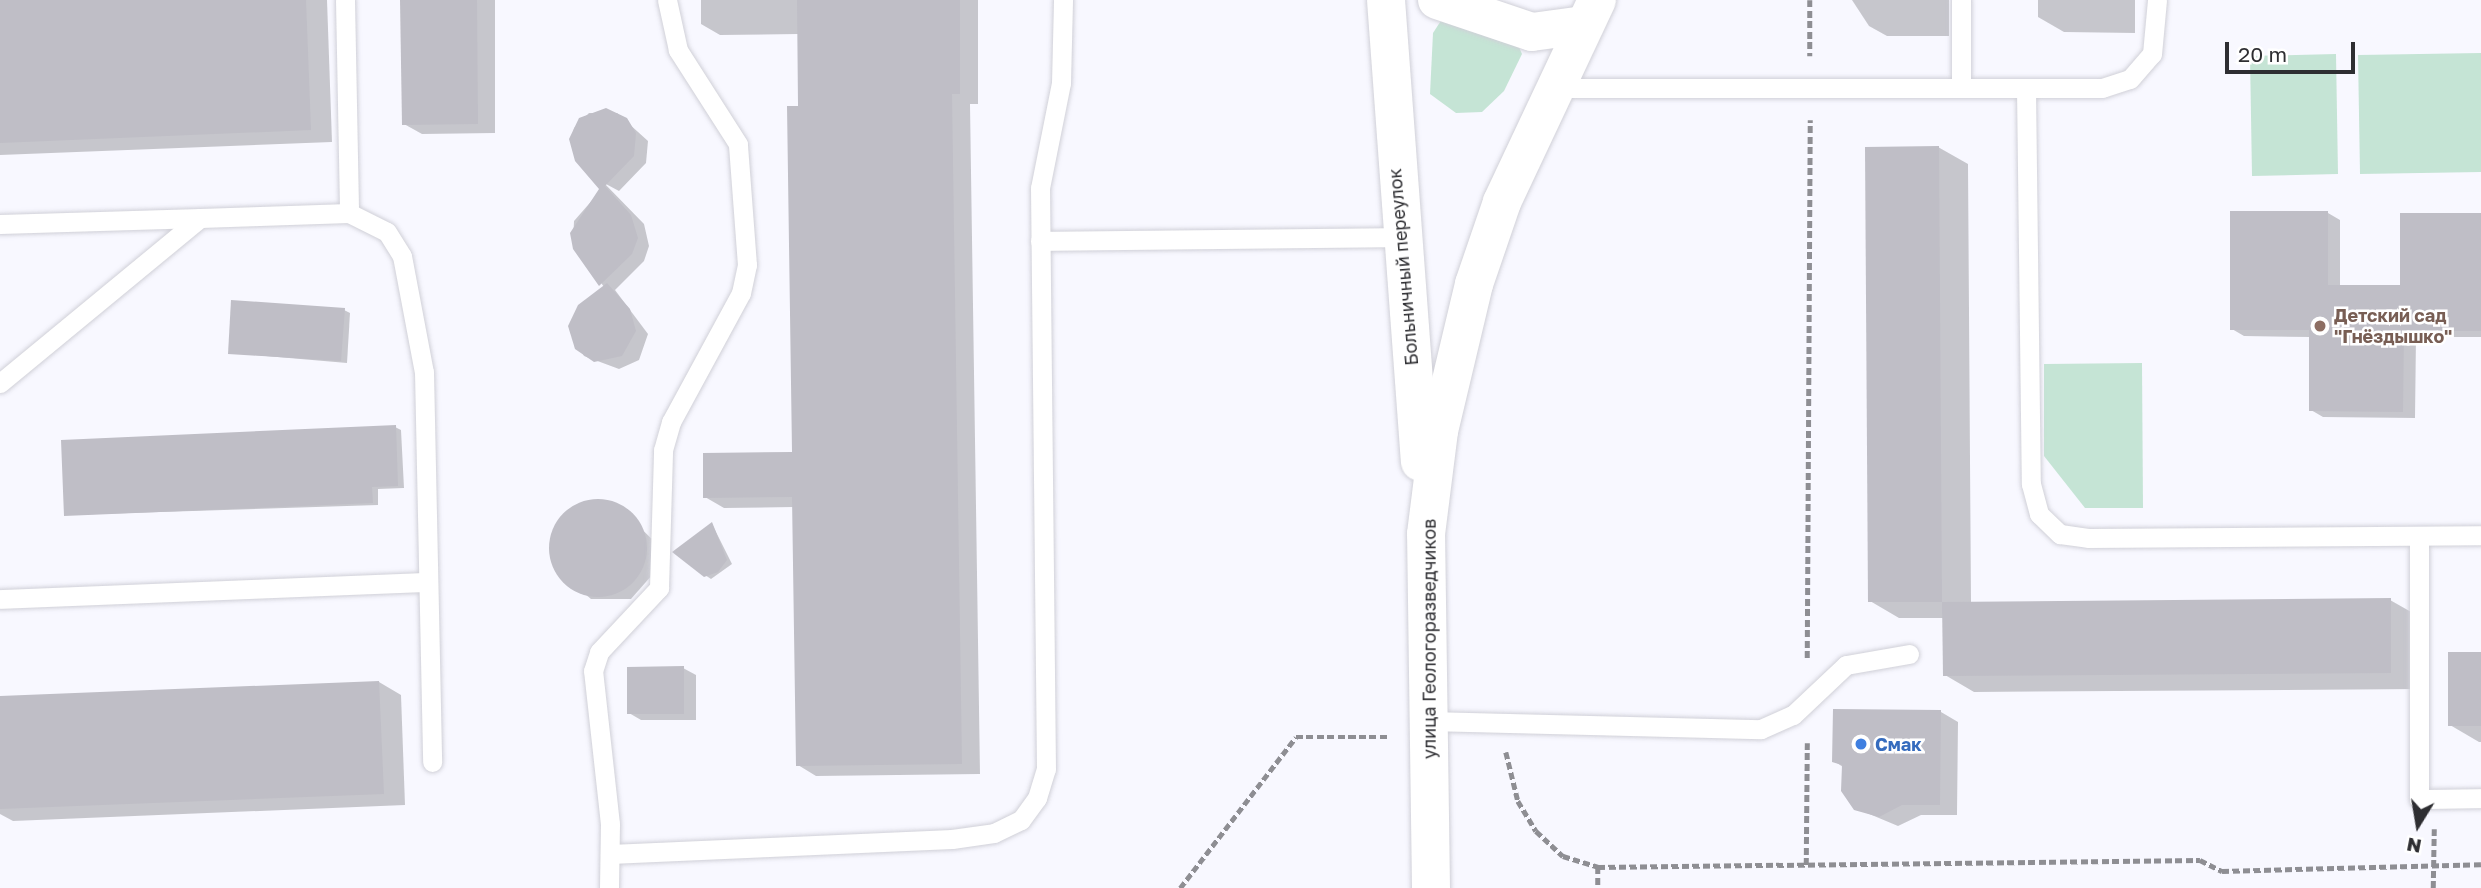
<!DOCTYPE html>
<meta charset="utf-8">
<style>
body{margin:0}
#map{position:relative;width:2481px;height:888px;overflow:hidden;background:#f8f8ff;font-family:"Golos Text",sans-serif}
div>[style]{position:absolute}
.green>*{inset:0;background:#c5e4d5}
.shadow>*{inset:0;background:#0003}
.building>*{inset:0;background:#bfbec6}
.round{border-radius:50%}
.path>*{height:4.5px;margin-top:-2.25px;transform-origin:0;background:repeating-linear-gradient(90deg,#8e8e93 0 7px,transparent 0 10.5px)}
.roads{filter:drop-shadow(0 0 2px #d0d0d8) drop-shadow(0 0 2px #d0d0d8)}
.service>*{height:19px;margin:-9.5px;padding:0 9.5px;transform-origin:9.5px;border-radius:9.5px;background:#fff}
.tertiary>*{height:38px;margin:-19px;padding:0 19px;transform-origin:19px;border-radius:19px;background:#fff}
.dots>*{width:19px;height:19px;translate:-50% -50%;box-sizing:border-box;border:4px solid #fff;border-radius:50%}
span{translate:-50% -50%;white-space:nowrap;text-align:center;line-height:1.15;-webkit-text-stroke:5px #fff;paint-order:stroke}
.street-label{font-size:18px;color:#2e2e32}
.education-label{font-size:18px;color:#785e54;font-weight:700}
.left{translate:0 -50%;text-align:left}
.shop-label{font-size:18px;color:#366cbe;font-weight:700}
.north{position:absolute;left:2383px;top:790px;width:70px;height:70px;-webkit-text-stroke:5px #fff;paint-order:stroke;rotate:191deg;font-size:19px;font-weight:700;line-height:28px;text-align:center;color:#2e2e32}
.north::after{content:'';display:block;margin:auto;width:24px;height:32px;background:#2e2e32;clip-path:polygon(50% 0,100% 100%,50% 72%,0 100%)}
.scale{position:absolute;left:2225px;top:42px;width:130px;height:32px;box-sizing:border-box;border:4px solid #2e2e32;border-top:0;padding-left:9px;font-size:21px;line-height:24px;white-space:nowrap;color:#2e2e32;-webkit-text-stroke:5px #fff;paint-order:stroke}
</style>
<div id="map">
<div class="green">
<i style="clip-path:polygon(1444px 16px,1518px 45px,1522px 54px,1504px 91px,1482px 112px,1456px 113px,1430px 94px,1433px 33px)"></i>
<i style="clip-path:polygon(2481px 53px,2481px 172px,2360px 174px,2358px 55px)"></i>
<i style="clip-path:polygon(2336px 54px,2338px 174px,2252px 176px,2250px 56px)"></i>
<i style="clip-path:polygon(2142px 363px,2143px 508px,2085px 508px,2044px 456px,2044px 364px)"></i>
</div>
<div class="shadow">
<i style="clip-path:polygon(0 0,327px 0,332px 142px,0 155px)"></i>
<i style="clip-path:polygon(402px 0,495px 0,495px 133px,422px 134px,404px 124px)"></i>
<i style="clip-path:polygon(701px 0,978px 0,978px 104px,970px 104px,980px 774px,816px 776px,798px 765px,794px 507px,724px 508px,705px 497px,793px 453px,799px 34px,720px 35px,701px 24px)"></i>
<i style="clip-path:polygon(1852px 0,1949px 0,1949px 36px,1887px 36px,1869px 26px)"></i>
<i style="clip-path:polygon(2038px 0,2135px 0,2135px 33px,2064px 32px,2038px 17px)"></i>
<i style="clip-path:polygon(589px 113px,617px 113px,648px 141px,646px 163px,619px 191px,604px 183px,644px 224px,649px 246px,644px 261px,615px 290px,648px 334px,639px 360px,619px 369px,584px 356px,570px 332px,604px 287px,573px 243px,574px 221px,602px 189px,571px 144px,574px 128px)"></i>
<i style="clip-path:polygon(1938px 147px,1968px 164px,1971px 604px,2390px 600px,2420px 617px,2420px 689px,1974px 692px,1945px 675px,1944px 618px,1899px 618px,1870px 601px)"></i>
<i style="clip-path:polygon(2328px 213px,2340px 220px,2340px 287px,2402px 287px,2481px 215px,2481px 337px,2416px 337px,2415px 418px,2323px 417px,2311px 410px,2311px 337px,2244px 336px,2232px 329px)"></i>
<i style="clip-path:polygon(344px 310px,350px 313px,347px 363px,230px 353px)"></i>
<i style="clip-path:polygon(395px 427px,401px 430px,404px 488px,378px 489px,378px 505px,66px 515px)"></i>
<i style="clip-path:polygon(577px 505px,617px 505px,660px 547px,660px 566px,631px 599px,591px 599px,555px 569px,555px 528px)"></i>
<i style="clip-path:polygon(712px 524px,732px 564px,711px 579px,705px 575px)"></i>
<i style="clip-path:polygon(2481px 653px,2481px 742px,2479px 742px,2450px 725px)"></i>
<i style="clip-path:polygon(683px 668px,696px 675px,696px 720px,641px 720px,629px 713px)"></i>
<i style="clip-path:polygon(379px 682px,401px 695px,405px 805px,13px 821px,0 814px,0 697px)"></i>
<i style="clip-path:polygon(1941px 712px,1958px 722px,1957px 815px,1921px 815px,1898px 826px,1855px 808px,1843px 767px,1834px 761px)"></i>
</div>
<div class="building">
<i style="clip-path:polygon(0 0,306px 0,311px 130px,0 143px)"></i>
<i style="clip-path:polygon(400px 0,477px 0,478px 124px,402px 125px)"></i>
<i style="clip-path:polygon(797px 0,960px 0,960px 94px,952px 94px,962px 764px,796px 766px,792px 497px,703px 498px,703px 453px,792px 452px,787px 106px,798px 106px)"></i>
<i style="clip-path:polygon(606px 108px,627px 118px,636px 133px,634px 156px,605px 186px,631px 215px,638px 238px,632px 254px,599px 286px,573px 249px,570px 233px,599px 189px,575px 161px,569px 139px,579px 118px)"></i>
<i style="clip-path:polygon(1939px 146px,1942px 602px,1868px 602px,1865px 147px)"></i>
<i style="clip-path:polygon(2230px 211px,2328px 211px,2328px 285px,2400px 285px,2400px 213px,2481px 213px,2481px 331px,2404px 331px,2403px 412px,2309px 411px,2309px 330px,2230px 330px)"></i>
<i style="clip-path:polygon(607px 283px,630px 309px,636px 331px,622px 356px,594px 362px,575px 349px,568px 326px,578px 305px)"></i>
<i style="clip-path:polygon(231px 300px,345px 308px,341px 361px,228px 354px)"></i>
<i style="clip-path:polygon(396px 425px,398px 486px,372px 487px,373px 503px,64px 516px,61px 440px)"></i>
<i class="round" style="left:549px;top:499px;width:98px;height:98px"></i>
<i style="clip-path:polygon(712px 522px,727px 560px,718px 572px,704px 577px,672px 552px)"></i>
<i style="clip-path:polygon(2391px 598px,2391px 673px,1943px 676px,1942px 602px)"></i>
<i style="clip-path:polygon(2448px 652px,2481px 652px,2481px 726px,2448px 726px)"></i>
<i style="clip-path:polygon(684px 666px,684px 714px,627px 714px,627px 667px)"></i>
<i style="clip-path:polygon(379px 681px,384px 794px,0 809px,0 696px)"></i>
<i style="clip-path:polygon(1833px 709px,1941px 710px,1940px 805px,1902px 805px,1879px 817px,1854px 810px,1841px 791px,1842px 765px,1832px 762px)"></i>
</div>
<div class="path">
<i style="left:1810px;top:0;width:56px;rotate:90deg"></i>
<i style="left:1807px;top:658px;width:538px;rotate:-89.68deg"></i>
<i style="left:1506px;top:752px;width:50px;rotate:76.2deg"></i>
<i style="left:1518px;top:801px;width:35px;rotate:59deg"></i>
<i style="left:1536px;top:831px;width:37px;rotate:43deg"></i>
<i style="left:1563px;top:856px;width:37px;rotate:17deg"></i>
<i style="left:1598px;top:867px;width:602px;rotate:-0.67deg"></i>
<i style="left:2200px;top:860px;width:25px;rotate:27deg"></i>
<i style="left:2222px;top:871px;width:259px;rotate:-1.5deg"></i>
<i style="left:1806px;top:865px;width:122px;rotate:-89.5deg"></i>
<i style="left:1598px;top:867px;width:21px;rotate:90deg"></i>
<i style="left:1180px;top:888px;width:190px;rotate:-52.5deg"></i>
<i style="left:1296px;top:737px;width:92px"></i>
<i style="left:2433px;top:888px;width:59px;rotate:-89deg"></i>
</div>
<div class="roads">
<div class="service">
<i style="left:345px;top:0;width:213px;rotate:88.9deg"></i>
<i style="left:1961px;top:0;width:88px;rotate:90deg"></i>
<i style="left:1553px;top:88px;width:549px"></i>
<i style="left:2102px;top:88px;width:29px;rotate:-18deg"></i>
<i style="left:2130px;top:79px;width:33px;rotate:-49deg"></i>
<i style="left:2152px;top:54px;width:54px;rotate:-84.7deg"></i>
<i style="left:2026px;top:88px;width:396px;rotate:89.3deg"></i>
<i style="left:2031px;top:484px;width:31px;rotate:75deg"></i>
<i style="left:2039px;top:514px;width:29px;rotate:44deg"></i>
<i style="left:2060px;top:534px;width:28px;rotate:8deg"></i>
<i style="left:2088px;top:538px;width:393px;rotate:-0.4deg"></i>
<i style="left:0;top:224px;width:200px;rotate:-1.7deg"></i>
<i style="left:1040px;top:241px;width:361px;rotate:-0.6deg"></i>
<i style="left:0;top:383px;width:259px;rotate:-39.5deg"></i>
<i style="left:200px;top:218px;width:149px;rotate:-1.9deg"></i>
<i style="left:349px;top:213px;width:42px;rotate:26.6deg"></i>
<i style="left:387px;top:232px;width:28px;rotate:58deg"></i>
<i style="left:402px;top:256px;width:118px;rotate:79.3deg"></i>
<i style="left:424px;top:372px;width:390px;rotate:88.8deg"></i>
<i style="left:2419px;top:536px;width:263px;rotate:90deg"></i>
<i style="left:2419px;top:799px;width:62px;rotate:-0.9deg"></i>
<i style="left:0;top:599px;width:428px;rotate:-2.3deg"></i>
<i style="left:1428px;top:721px;width:333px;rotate:1.4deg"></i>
<i style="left:1761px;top:729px;width:35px;rotate:-24deg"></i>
<i style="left:1793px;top:715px;width:73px;rotate:-43.3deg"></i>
<i style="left:1846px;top:665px;width:64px;rotate:-9.9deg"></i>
<i style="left:610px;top:854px;width:342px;rotate:-2.5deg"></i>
<i style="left:952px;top:839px;width:42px;rotate:-8.1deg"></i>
<i style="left:994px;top:833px;width:30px;rotate:-26deg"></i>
<i style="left:1021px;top:820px;width:27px;rotate:-54deg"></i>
<i style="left:1037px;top:798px;width:30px;rotate:-73deg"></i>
<i style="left:1046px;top:769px;width:581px;rotate:-90.59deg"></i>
<i style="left:1040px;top:188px;width:107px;rotate:-78.7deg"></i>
<i style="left:1061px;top:83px;width:83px;rotate:-88.6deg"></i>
<i style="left:609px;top:888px;width:64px;rotate:-89.1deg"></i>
<i style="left:610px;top:824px;width:154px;rotate:-96.3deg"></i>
<i style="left:593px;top:671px;width:20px;rotate:-72deg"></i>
<i style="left:599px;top:652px;width:88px;rotate:-46.8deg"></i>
<i style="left:659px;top:588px;width:138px;rotate:-88.3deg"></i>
<i style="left:663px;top:450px;width:29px;rotate:-74deg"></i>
<i style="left:671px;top:422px;width:147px;rotate:-61.5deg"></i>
<i style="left:741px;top:293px;width:29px;rotate:-78deg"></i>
<i style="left:747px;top:265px;width:121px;rotate:-94.3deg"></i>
<i style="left:738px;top:144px;width:112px;rotate:-122.6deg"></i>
<i style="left:678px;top:50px;width:51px;rotate:-102.4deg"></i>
</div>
<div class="tertiary">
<i style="left:1386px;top:0;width:463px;rotate:85.8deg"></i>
<i style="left:1437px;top:0;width:100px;rotate:18.6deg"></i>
<i style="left:1532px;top:32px;width:52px;rotate:-7.7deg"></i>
<i style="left:1431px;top:888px;width:354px;rotate:-90.8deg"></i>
<i style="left:1426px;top:534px;width:104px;rotate:-82.8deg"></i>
<i style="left:1439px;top:431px;width:151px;rotate:-76.6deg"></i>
<i style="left:1474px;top:284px;width:87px;rotate:-71.1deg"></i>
<i style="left:1502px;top:202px;width:223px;rotate:-64.8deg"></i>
</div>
</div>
<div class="dots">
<i style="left:2320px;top:326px;background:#8d6e63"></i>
<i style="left:1861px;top:744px;background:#3f7fe0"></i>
</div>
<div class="street-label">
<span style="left:1403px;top:267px;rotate:-95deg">Больничный переулок</span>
<span style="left:1429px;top:639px;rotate:-90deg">улица Геологоразведчиков</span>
</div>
<div class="education-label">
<span class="left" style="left:2334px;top:326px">Детский сад<br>"Гнёздышко"</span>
</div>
<div class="shop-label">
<span class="left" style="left:1875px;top:744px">Смак</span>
</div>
<div class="north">N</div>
<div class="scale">20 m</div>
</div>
